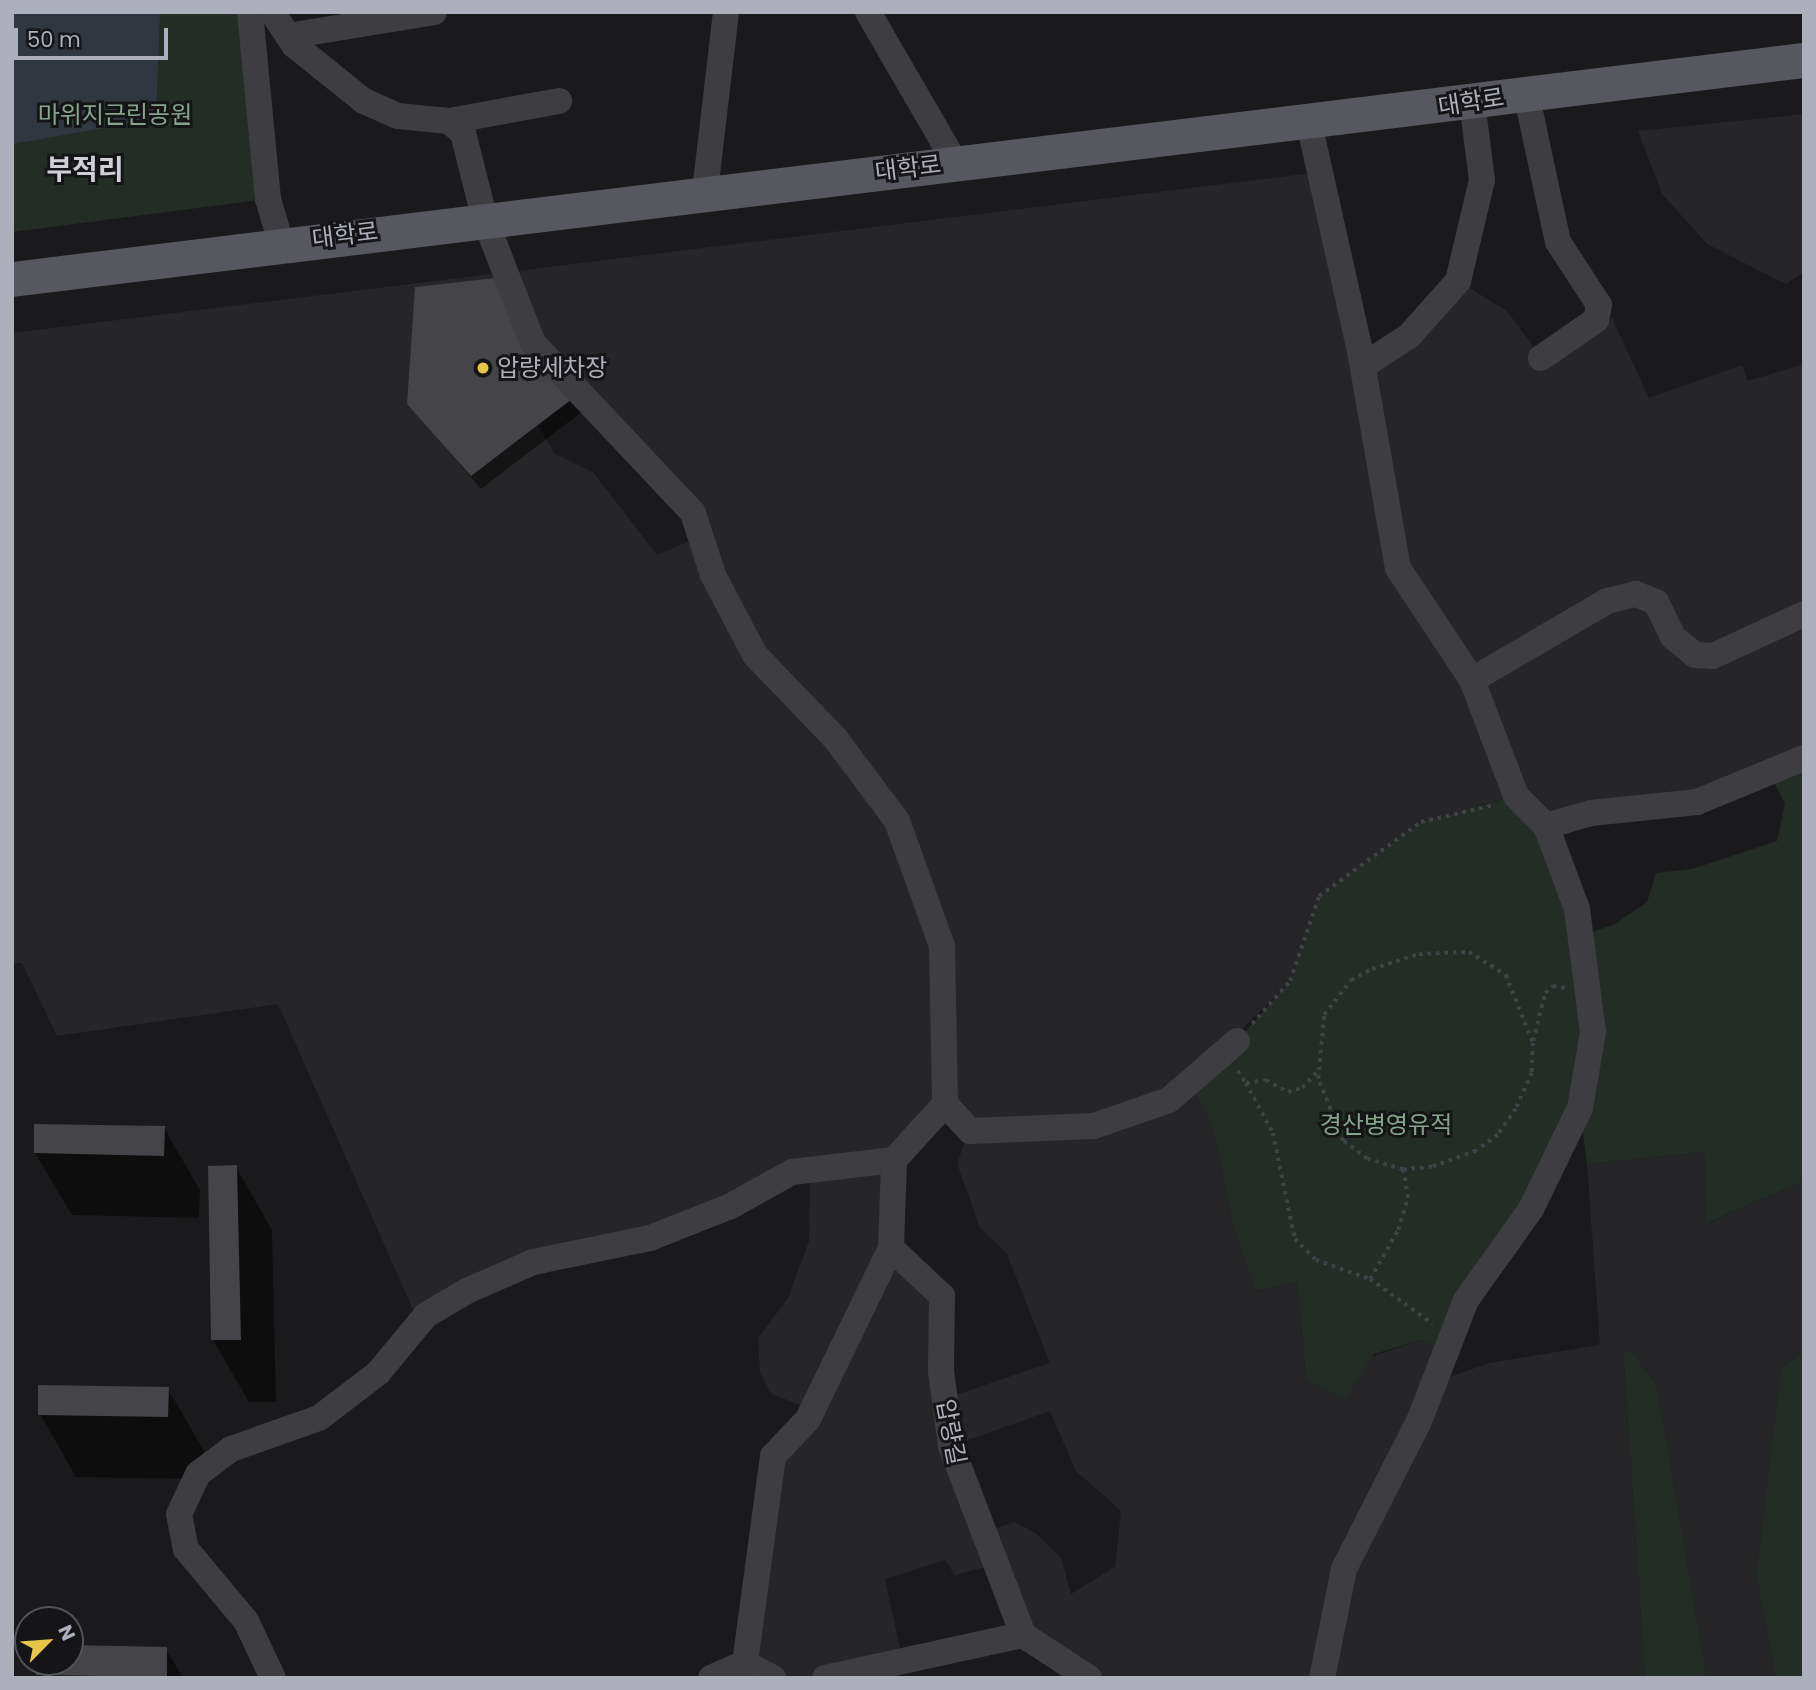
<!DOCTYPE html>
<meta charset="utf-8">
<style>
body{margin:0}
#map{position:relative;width:1816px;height:1690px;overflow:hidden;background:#1a1a1c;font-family:Poppins,"Noto Sans KR",sans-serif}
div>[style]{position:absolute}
.built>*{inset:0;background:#262629}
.green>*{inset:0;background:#242c26}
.water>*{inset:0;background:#30373f}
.shadow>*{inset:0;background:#0007}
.building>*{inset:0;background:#444449}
.path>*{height:3.5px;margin-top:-1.75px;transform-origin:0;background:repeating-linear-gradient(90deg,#414247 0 3.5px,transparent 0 8.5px)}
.minor>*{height:26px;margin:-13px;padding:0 13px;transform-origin:13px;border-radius:13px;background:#3d3d42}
.major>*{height:35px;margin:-17.5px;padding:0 17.5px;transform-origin:17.5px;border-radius:17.5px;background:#57585f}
.dots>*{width:19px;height:19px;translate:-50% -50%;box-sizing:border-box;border:4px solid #151517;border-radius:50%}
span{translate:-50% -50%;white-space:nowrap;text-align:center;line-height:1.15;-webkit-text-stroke:6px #151517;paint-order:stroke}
.street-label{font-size:24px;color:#adafba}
.park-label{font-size:24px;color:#86a48c}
.poi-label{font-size:24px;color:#adafba}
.left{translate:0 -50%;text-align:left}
.quarter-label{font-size:28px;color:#cecfd7;font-weight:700}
.frame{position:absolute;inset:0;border:14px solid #adafba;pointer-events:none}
.north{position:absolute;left:14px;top:1606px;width:70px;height:70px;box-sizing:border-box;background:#151517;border:2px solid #525358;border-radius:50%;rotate:65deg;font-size:19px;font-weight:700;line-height:28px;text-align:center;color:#adafba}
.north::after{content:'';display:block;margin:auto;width:24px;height:32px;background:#e6c647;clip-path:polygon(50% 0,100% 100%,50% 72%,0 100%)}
.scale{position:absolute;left:14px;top:28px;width:154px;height:32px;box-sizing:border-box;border:4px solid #adafba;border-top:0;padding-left:9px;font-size:21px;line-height:24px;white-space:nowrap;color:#adafba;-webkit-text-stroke:5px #151517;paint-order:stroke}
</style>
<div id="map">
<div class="built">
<i style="clip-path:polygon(1804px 114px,1804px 272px,1786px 284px,1707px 244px,1662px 194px,1638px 131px)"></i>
<i style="clip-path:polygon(evenodd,1320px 172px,1363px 365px,1458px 281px,1507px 311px,1546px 364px,1612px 318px,1649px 398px,1742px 365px,1748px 381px,1804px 364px,1804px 758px,1771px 776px,1546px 826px,1515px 796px,1421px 822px,1319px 896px,1290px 981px,1191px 1081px,1214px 1132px,1233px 1225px,1257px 1291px,1297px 1282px,1306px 1379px,1421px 1340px,1443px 1350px,1433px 1383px,1489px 1363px,1600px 1345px,1587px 1164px,1704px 1152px,1708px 1223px,1804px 1181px,1804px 1351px,1781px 1369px,1756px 1575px,1776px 1678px,1707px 1678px,1657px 1386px,1633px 1353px,1623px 1351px,1645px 1678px,1089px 1678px,1023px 1635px,1000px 1563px,955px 1575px,945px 1560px,885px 1579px,903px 1662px,872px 1678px,711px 1678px,745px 1663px,773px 1456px,812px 1410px,770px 1393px,760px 1372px,758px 1338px,788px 1298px,809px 1241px,810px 1168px,586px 1251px,419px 1323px,278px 1004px,57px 1036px,22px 963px,12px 964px,12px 333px,1320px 172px,580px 393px,701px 536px,657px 555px,593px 472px,555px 454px,538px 425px,580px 393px,1320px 172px,945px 1104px,969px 1131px,957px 1163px,980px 1228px,1007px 1254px,1050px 1363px,944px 1399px,926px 1275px,891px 1248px,894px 1160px,945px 1104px,1320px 172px,1050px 1411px,1076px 1471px,1121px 1511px,1115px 1567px,1071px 1594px,1061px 1558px,1037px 1534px,1014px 1522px,985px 1532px,951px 1446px,1050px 1411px)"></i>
</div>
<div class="green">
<i style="clip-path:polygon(12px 12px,248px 12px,268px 199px,12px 232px)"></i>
<i style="clip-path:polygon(1804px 758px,1804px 1181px,1707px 1223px,1704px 1152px,1587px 1164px,1580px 1110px,1443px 1350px,1421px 1340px,1374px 1354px,1345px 1399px,1306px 1379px,1297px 1282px,1256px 1291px,1233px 1225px,1214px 1132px,1190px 1081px,1237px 1041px,1290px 981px,1319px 896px,1421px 822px,1516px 796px,1539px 819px,1581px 936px,1615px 924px,1647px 902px,1656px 873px,1692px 869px,1777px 841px,1785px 804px,1771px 776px)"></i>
<i style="clip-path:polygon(1623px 1350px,1633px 1353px,1657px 1386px,1707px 1678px,1645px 1678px)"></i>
<i style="clip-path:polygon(1804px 1351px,1804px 1678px,1776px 1678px,1756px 1575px,1781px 1369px)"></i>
</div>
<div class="water">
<i style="clip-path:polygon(12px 12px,160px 12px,156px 119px,12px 144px)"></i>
</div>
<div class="shadow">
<i style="clip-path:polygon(579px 394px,587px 408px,481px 489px,409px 404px)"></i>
<i style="clip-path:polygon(164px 1128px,200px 1190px,199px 1218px,72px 1215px,35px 1153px)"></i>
<i style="clip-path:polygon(236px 1167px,272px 1230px,276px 1402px,249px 1402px,213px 1340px)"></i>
<i style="clip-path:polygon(168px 1389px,204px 1451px,203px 1479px,76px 1477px,40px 1414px)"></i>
<i style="clip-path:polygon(70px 1647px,166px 1649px,183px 1678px,40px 1678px,38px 1662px,70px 1662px)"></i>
</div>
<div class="building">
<i style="clip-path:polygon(505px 277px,580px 393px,471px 476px,407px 404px,415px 287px)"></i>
<i style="clip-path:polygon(34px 1124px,165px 1126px,164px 1156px,34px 1153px)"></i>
<i style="clip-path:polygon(237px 1165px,241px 1340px,211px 1340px,208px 1166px)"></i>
<i style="clip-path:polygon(38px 1385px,169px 1387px,168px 1417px,38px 1415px)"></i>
<i style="clip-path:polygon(70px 1645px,167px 1647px,167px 1677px,36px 1675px,37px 1662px,70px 1662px)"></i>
</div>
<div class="path">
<i style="left:1469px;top:952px;width:44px;rotate:31.9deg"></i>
<i style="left:1506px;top:975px;width:73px;rotate:68.3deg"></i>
<i style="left:1533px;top:1043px;width:30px;rotate:92deg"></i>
<i style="left:1532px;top:1073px;width:39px;rotate:114deg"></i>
<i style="left:1516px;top:1109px;width:32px;rotate:125deg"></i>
<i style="left:1498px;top:1135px;width:27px;rotate:144deg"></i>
<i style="left:1476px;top:1151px;width:47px;rotate:160deg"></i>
<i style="left:1432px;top:1167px;width:29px;rotate:174deg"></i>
<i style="left:1403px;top:1170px;width:38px;rotate:-163deg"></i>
<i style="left:1367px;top:1159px;width:30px;rotate:-143deg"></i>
<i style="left:1343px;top:1141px;width:67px;rotate:-112deg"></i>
<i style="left:1318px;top:1079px;width:64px;rotate:-84.6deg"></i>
<i style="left:1324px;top:1015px;width:44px;rotate:-52.4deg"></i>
<i style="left:1351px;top:980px;width:24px;rotate:-28deg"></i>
<i style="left:1372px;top:969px;width:49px;rotate:-17.7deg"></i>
<i style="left:1419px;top:954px;width:50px;rotate:-2.3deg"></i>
<i style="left:1252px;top:1024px;width:57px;rotate:-48.5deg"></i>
<i style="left:1290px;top:981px;width:90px;rotate:-71.2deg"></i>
<i style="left:1319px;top:896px;width:126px;rotate:-36deg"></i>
<i style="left:1421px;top:822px;width:75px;rotate:-13.1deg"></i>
<i style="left:1533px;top:1041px;width:49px;rotate:-76deg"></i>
<i style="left:1545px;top:993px;width:11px;rotate:-41deg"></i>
<i style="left:1553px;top:986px;width:12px;rotate:9deg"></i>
<i style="left:1238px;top:1071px;width:14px;rotate:56deg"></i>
<i style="left:1246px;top:1083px;width:20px;rotate:-9deg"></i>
<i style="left:1266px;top:1080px;width:25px;rotate:29deg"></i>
<i style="left:1288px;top:1092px;width:15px;rotate:-16deg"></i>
<i style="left:1302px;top:1088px;width:22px;rotate:-47deg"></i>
<i style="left:1246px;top:1083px;width:57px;rotate:61.6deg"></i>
<i style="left:1273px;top:1133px;width:108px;rotate:78.3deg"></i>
<i style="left:1295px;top:1239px;width:30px;rotate:45deg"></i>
<i style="left:1316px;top:1260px;width:57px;rotate:19.4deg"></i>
<i style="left:1370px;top:1279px;width:77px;rotate:35.5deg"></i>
<i style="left:1370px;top:1279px;width:56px;rotate:-60.3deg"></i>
<i style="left:1398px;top:1230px;width:34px;rotate:-73deg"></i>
<i style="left:1408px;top:1198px;width:28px;rotate:-100deg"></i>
</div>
<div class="minor">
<i style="left:250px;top:12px;width:188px;rotate:84.5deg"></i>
<i style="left:268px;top:199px;width:46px;rotate:73.5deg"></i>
<i style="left:272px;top:12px;width:40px;rotate:56deg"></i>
<i style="left:294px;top:45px;width:90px;rotate:38.7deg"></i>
<i style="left:364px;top:101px;width:37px;rotate:24deg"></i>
<i style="left:398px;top:116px;width:51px;rotate:5.6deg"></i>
<i style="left:449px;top:121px;width:18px;rotate:41deg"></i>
<i style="left:463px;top:133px;width:90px;rotate:75.8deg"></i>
<i style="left:485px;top:220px;width:132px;rotate:68.7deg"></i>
<i style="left:533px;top:343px;width:233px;rotate:46.7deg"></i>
<i style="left:693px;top:513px;width:65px;rotate:72.1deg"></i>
<i style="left:713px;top:575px;width:90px;rotate:62.3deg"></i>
<i style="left:755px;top:655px;width:115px;rotate:46.1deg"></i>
<i style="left:835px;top:738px;width:104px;rotate:53.2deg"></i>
<i style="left:897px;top:821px;width:133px;rotate:70.2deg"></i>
<i style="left:942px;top:946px;width:158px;rotate:88.9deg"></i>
<i style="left:945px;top:1104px;width:76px;rotate:132.3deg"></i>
<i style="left:894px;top:1160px;width:103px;rotate:173.3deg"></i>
<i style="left:792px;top:1172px;width:70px;rotate:150.9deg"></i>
<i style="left:731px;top:1206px;width:87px;rotate:158.4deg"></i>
<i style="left:650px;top:1238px;width:119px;rotate:168.4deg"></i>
<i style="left:533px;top:1262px;width:72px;rotate:156.3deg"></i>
<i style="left:467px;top:1291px;width:48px;rotate:149.7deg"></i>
<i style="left:426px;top:1315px;width:75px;rotate:129.6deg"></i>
<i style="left:378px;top:1373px;width:74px;rotate:142.7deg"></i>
<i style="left:319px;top:1418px;width:93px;rotate:160.6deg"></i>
<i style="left:231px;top:1449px;width:41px;rotate:142.9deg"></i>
<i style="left:198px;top:1474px;width:44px;rotate:115.4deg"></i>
<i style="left:179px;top:1514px;width:36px;rotate:79deg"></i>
<i style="left:186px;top:1549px;width:94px;rotate:50.2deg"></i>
<i style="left:246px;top:1621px;width:63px;rotate:64.7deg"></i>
<i style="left:868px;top:12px;width:173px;rotate:59.9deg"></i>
<i style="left:288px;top:36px;width:148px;rotate:-9.3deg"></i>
<i style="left:1526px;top:93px;width:152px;rotate:77.9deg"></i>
<i style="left:1558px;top:242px;width:75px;rotate:56.9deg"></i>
<i style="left:1599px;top:305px;width:15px;rotate:101deg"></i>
<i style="left:1596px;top:320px;width:67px;rotate:145.4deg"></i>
<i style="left:449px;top:121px;width:112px;rotate:-10.3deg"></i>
<i style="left:1309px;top:123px;width:234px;rotate:77.4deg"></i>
<i style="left:1360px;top:351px;width:220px;rotate:80.1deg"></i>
<i style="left:1398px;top:568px;width:134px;rotate:56.5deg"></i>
<i style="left:1472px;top:680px;width:124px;rotate:69.2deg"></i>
<i style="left:1516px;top:796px;width:42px;rotate:45deg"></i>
<i style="left:1546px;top:826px;width:89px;rotate:69.5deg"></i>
<i style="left:1577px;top:909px;width:124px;rotate:82.6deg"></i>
<i style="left:1593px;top:1032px;width:77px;rotate:99.7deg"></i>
<i style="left:1580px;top:1108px;width:112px;rotate:115.9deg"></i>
<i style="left:1531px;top:1209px;width:112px;rotate:125.5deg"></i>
<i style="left:1466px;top:1300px;width:130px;rotate:111.2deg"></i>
<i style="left:1419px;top:1421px;width:166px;rotate:116.9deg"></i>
<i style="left:1344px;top:1569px;width:111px;rotate:101.4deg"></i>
<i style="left:705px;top:191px;width:180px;rotate:-83.3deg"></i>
<i style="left:1363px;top:366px;width:55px;rotate:-33.1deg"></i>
<i style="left:1409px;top:336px;width:74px;rotate:-48.3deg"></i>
<i style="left:1458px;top:281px;width:104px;rotate:-76.6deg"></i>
<i style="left:1482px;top:180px;width:79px;rotate:-97.3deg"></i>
<i style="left:1472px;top:680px;width:156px;rotate:-30.3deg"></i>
<i style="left:1607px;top:601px;width:30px;rotate:-14deg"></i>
<i style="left:1636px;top:594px;width:22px;rotate:22deg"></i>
<i style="left:1656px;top:602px;width:39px;rotate:64deg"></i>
<i style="left:1673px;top:637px;width:28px;rotate:39deg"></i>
<i style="left:1695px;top:655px;width:18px;rotate:3deg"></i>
<i style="left:1713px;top:656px;width:100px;rotate:-24.8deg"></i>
<i style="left:1546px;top:826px;width:47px;rotate:-16.1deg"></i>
<i style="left:1591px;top:813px;width:107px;rotate:-5.9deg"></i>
<i style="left:1697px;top:802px;width:116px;rotate:-22.4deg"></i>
<i style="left:945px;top:1104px;width:37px;rotate:47deg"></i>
<i style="left:970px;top:1131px;width:124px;rotate:-2.3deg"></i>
<i style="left:1094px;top:1126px;width:79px;rotate:-19.1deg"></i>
<i style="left:1169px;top:1100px;width:90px;rotate:-40.9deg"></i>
<i style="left:891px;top:1248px;width:70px;rotate:43.3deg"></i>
<i style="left:942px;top:1296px;width:75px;rotate:90.8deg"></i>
<i style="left:941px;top:1371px;width:76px;rotate:82.4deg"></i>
<i style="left:951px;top:1446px;width:202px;rotate:69.1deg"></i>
<i style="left:1023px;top:1635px;width:79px;rotate:33.1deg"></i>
<i style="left:711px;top:1678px;width:37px;rotate:-24deg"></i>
<i style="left:773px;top:1678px;width:32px;rotate:-152deg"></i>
<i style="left:745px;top:1663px;width:209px;rotate:-82.3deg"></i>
<i style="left:773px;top:1456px;width:51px;rotate:-46.6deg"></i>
<i style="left:808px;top:1419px;width:190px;rotate:-64.1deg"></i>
<i style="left:891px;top:1248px;width:88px;rotate:-88deg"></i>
<i style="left:825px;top:1678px;width:203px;rotate:-12.3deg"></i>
</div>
<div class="major">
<i style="left:12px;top:279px;width:1805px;rotate:-6.97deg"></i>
</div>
<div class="dots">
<i style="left:483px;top:368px;background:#e6c647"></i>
</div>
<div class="street-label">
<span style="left:1471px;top:102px;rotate:-9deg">대학로</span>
<span style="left:908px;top:168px;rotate:-7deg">대학로</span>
<span style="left:345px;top:235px;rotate:-7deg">대학로</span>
<span style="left:951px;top:1432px;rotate:79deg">압량길</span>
</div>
<div class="park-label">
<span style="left:115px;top:115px">마위지근린공원</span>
<span style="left:1386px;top:1125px">경산병영유적</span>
</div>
<div class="poi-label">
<span class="left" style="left:497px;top:368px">압량세차장</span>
</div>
<div class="quarter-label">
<span style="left:85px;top:170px">부적리</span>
</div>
<div class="frame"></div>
<div class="north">N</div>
<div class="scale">50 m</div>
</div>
